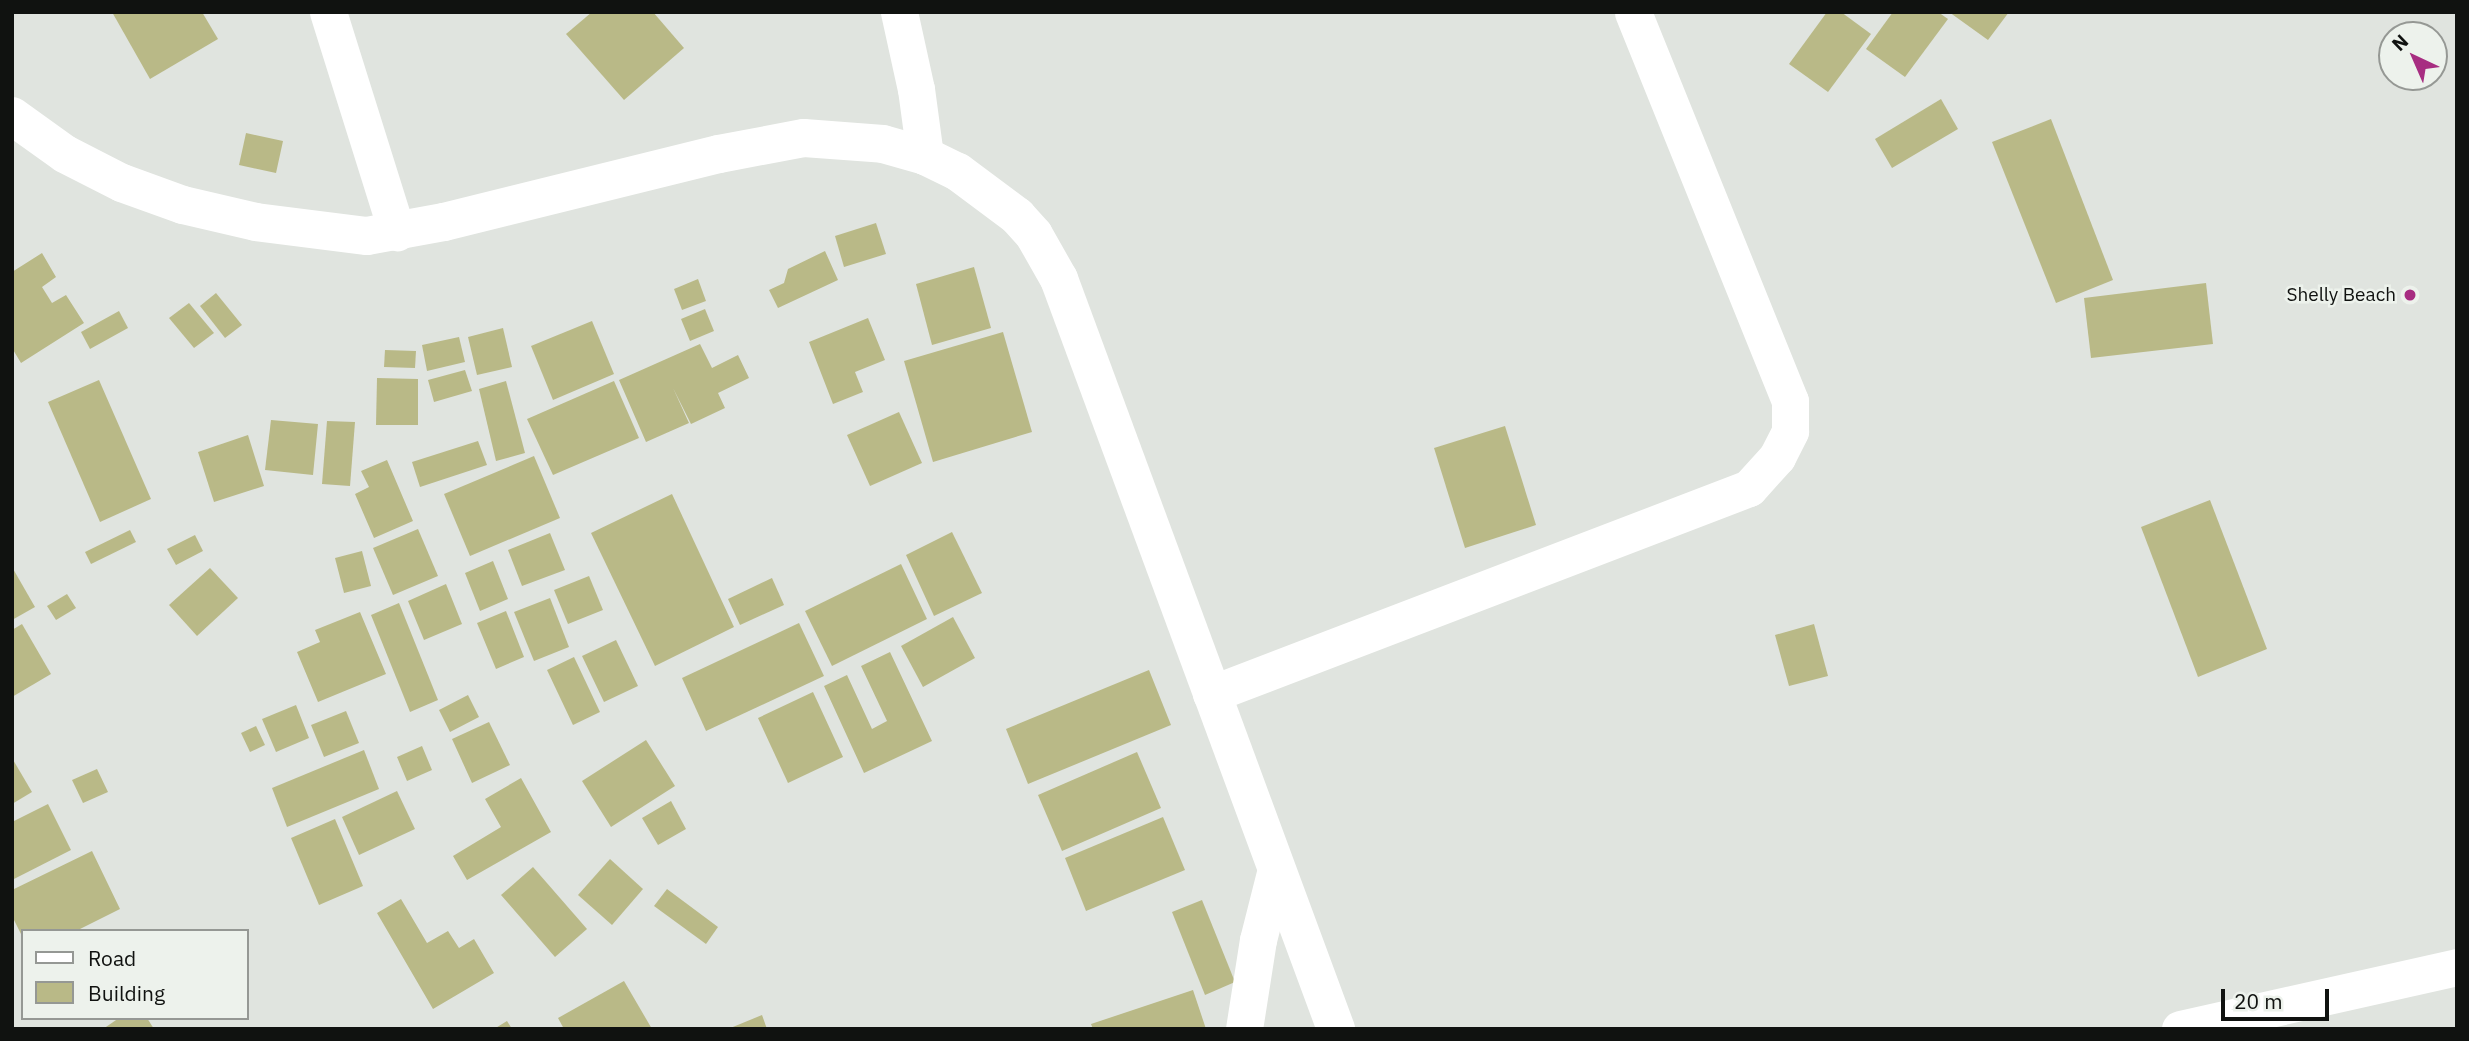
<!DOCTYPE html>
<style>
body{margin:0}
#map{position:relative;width:2469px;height:1041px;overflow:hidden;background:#e0e4df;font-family:"IBM Plex Sans",sans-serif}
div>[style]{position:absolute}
.building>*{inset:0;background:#b9b987}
.minor>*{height:37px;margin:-18.5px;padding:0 18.5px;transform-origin:18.5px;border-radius:18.5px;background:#fff}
.tertiary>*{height:38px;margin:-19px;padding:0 19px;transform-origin:19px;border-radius:19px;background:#fff}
.dots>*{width:19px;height:19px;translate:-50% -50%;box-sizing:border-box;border:4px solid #edf2ec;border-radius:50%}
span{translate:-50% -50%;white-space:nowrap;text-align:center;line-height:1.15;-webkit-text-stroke:5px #edf2ec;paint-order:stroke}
.poi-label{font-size:19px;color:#101210}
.right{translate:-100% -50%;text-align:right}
.frame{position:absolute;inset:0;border:14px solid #101210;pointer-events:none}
.legend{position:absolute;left:21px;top:929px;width:228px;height:91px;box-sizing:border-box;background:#edf2ec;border:2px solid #959894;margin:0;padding:9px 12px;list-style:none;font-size:21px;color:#101210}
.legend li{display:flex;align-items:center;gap:14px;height:35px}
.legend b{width:35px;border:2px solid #959894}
.north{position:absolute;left:2378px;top:21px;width:70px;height:70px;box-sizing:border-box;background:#edf2ec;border:2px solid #959894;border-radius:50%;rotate:316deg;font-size:19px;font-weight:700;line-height:28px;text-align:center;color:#101210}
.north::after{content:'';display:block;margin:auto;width:24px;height:32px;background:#a72d81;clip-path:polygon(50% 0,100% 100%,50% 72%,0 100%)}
.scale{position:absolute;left:2221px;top:989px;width:108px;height:32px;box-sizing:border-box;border:4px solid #101210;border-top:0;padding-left:9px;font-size:21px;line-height:24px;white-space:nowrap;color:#101210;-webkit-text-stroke:5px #edf2ec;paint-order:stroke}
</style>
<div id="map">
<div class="building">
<i style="clip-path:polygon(112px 12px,202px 12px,218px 39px,150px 79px)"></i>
<i style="clip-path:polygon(592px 12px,653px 12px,684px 48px,624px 100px,566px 34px)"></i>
<i style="clip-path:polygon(1827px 12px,1841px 12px,1871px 34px,1828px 92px,1789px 64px)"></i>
<i style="clip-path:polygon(1893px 12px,1938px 12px,1948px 19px,1905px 77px,1866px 49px)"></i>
<i style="clip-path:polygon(1949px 12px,2009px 12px,1988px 40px)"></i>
<i style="clip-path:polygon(1941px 99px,1958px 129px,1892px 168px,1875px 139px)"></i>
<i style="clip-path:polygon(2051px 119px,2113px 280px,2056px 303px,1992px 142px)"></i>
<i style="clip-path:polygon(246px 133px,283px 141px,276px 173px,239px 165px)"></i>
<i style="clip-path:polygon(876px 223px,886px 254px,844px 267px,835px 236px)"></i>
<i style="clip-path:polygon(825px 251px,838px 280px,778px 308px,769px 290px,784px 283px,788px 269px)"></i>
<i style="clip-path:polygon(42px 253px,56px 277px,42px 287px,52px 303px,66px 295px,84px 323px,21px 363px,12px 348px,12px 272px)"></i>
<i style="clip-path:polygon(974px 267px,991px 328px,932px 345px,916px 284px)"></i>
<i style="clip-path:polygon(698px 279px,706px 301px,682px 310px,674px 289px)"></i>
<i style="clip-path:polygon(2206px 283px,2213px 344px,2091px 358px,2084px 298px)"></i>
<i style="clip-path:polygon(216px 293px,242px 325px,225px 338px,200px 306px)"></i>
<i style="clip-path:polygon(189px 303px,214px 333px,194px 348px,169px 318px)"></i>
<i style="clip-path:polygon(705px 309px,714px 331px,690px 341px,681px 319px)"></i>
<i style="clip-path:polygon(119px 311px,128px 328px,90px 349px,81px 332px)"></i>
<i style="clip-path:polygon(868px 318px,885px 360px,855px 372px,863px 392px,833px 404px,809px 342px)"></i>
<i style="clip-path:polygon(592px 321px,614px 374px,553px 400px,531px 346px)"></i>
<i style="clip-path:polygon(503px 328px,512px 367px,477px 375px,468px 337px)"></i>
<i style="clip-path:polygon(1003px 332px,1032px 432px,933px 462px,904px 361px)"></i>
<i style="clip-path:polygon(459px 337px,465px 362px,427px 371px,422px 345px)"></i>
<i style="clip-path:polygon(700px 344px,712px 368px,738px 355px,749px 378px,718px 393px,725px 408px,691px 424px,673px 388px,689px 423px,646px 442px,619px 380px)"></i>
<i style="clip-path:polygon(385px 350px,416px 351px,415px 368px,384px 367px)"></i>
<i style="clip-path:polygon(465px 370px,472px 391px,434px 402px,428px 380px)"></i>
<i style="clip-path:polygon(377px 378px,418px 379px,418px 425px,376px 425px)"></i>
<i style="clip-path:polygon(99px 380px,151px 499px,100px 522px,48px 402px)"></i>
<i style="clip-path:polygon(506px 381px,525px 453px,496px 461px,479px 389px)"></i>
<i style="clip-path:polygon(614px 381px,639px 438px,553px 475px,527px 419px)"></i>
<i style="clip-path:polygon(899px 412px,922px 463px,870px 486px,847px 435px)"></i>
<i style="clip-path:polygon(271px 420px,318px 424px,313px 475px,265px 470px)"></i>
<i style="clip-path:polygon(327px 421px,355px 422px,350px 486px,322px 484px)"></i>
<i style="clip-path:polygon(1505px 426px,1536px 525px,1465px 548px,1434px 448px)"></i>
<i style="clip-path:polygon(248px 435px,264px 486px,214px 502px,198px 452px)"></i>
<i style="clip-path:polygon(478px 441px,487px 465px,420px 487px,412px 462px)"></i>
<i style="clip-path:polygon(534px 456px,560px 518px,470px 556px,444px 494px)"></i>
<i style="clip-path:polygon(387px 460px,413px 521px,374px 538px,355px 494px,369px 487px,361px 471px)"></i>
<i style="clip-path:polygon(672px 494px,734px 627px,655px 666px,591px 533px)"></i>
<i style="clip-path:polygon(2210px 500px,2267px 649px,2198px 677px,2141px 527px)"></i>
<i style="clip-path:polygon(418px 529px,438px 576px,393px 595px,373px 548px)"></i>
<i style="clip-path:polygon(130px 530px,136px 542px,91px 564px,85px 552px)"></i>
<i style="clip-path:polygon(952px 532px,982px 593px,934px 616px,906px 555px)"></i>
<i style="clip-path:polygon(550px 533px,565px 570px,522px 586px,508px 550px)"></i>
<i style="clip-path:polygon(195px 535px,203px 551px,176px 565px,167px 549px)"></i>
<i style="clip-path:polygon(362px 551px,371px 586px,344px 593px,335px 558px)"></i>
<i style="clip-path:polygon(493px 561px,508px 599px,480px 611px,465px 573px)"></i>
<i style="clip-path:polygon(901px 564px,927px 619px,832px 666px,805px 611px)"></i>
<i style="clip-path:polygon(12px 567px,35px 607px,12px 620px)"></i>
<i style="clip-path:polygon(210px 568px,238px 598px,197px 636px,169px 605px)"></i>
<i style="clip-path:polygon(589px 576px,603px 610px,568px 624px,554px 590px)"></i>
<i style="clip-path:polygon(772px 578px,784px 605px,740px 625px,728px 599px)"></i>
<i style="clip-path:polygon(446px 584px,462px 624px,424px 640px,408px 601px)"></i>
<i style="clip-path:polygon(67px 594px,76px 608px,56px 620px,47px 606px)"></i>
<i style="clip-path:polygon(550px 598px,569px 647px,534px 661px,514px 612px)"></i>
<i style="clip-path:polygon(399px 603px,438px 700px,410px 712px,371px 615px)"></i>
<i style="clip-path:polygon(506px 611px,524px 657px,496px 669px,477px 623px)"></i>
<i style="clip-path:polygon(360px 612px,386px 674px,318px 702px,297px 652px,320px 642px,315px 630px)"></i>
<i style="clip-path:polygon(953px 617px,975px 658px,923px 687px,901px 646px)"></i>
<i style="clip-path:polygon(799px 623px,824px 676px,706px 731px,682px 678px)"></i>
<i style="clip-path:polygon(22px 624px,51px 674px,12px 697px,12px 630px)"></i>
<i style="clip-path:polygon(1814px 624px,1828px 676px,1789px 686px,1775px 635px)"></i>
<i style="clip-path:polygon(616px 640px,638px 686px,604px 702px,582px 656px)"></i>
<i style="clip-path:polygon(890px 652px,932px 741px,864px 773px,824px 686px,847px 675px,872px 729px,887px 721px,861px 666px)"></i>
<i style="clip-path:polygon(574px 657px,600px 712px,573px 725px,547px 670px)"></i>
<i style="clip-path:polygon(1149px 670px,1171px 725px,1028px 784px,1006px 729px)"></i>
<i style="clip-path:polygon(813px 692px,843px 757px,788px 783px,758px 718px)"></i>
<i style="clip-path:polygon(468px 695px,479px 717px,450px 732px,439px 710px)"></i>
<i style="clip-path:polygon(296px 705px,309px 738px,276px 752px,262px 719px)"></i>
<i style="clip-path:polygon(346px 711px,359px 743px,324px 757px,311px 725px)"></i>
<i style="clip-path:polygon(489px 722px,510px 765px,472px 783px,452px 739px)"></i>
<i style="clip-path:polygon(256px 726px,265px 745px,250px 752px,241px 733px)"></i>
<i style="clip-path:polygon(646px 740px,675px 786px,611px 827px,582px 781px)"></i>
<i style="clip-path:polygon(422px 746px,432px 770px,407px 781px,397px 757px)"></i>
<i style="clip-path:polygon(364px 750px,379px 789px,287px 827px,272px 788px)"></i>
<i style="clip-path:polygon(1137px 752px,1161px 808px,1062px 851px,1038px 795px)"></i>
<i style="clip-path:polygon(12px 758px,32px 792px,12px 804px)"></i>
<i style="clip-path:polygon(97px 769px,108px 792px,83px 803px,72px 780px)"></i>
<i style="clip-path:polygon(521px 778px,551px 832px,467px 880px,453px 856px,501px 827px,485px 799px)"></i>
<i style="clip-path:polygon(397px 791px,415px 829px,359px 855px,342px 817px)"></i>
<i style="clip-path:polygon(671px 801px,686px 829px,658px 845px,642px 818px)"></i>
<i style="clip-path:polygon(48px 804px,71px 850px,12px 880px,12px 822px)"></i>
<i style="clip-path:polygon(1163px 817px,1185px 870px,1086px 911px,1065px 858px)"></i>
<i style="clip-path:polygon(335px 819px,363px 886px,319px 905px,291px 838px)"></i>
<i style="clip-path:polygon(92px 851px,120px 909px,76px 931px,23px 931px,23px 938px,12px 916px,12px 890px)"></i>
<i style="clip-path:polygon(610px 859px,643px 889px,612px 925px,578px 895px)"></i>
<i style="clip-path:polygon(533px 867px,587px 929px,555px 957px,501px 895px)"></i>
<i style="clip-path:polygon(667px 889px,718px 927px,706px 944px,654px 906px)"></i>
<i style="clip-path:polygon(401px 899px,427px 943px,448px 931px,459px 948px,474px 939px,494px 973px,433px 1009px,377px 913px)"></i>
<i style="clip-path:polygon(1202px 900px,1235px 982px,1205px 995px,1172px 912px)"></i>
<i style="clip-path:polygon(624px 981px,652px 1029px,564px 1029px,558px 1018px)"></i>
<i style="clip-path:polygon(1193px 990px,1206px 1029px,1093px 1029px,1091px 1024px)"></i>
<i style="clip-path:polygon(762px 1015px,767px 1029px,728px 1029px)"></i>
<i style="clip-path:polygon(119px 1018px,147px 1018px,154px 1029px,103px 1029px)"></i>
<i style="clip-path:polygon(507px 1021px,512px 1029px,494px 1029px)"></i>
</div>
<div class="minor">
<i style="left:328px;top:12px;width:231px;rotate:72.6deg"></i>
<i style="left:899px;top:12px;width:79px;rotate:77.6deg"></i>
<i style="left:916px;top:89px;width:68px;rotate:82.3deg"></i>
<i style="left:1211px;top:694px;width:576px;rotate:-20.95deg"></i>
<i style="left:1749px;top:488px;width:42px;rotate:-47.9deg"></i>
<i style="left:1777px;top:457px;width:29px;rotate:-63deg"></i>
<i style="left:1790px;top:431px;width:30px;rotate:-90deg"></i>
<i style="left:1790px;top:401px;width:419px;rotate:-112deg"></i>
<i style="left:1244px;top:1029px;width:90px;rotate:-81.1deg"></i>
<i style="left:1258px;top:940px;width:73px;rotate:-75.8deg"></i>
<i style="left:2180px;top:1029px;width:284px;rotate:-12.6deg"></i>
</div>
<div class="tertiary">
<i style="left:12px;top:116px;width:65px;rotate:35.6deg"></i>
<i style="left:65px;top:154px;width:64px;rotate:27deg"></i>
<i style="left:122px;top:183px;width:65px;rotate:19.8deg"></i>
<i style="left:183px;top:205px;width:75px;rotate:13.1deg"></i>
<i style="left:256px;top:222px;width:112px;rotate:7.2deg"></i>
<i style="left:367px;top:236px;width:78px;rotate:-10.3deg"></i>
<i style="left:444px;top:222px;width:283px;rotate:-13.9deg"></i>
<i style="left:719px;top:154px;width:86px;rotate:-10.7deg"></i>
<i style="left:804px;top:138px;width:79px;rotate:4.3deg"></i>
<i style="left:883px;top:144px;width:44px;rotate:15.9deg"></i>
<i style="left:925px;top:156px;width:37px;rotate:26deg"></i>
<i style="left:958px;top:172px;width:74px;rotate:36.7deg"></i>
<i style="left:1017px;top:216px;width:25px;rotate:48deg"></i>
<i style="left:1034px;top:235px;width:51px;rotate:60.4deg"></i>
<i style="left:1059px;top:279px;width:800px;rotate:69.73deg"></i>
</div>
<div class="dots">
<i style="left:2410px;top:295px;background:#a72d81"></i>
</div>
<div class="poi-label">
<span class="right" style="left:2396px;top:295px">Shelly Beach</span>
</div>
<div class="frame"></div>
<ul class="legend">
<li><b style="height:9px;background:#fff"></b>Road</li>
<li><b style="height:19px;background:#b9b987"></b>Building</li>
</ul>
<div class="north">N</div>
<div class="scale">20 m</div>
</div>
